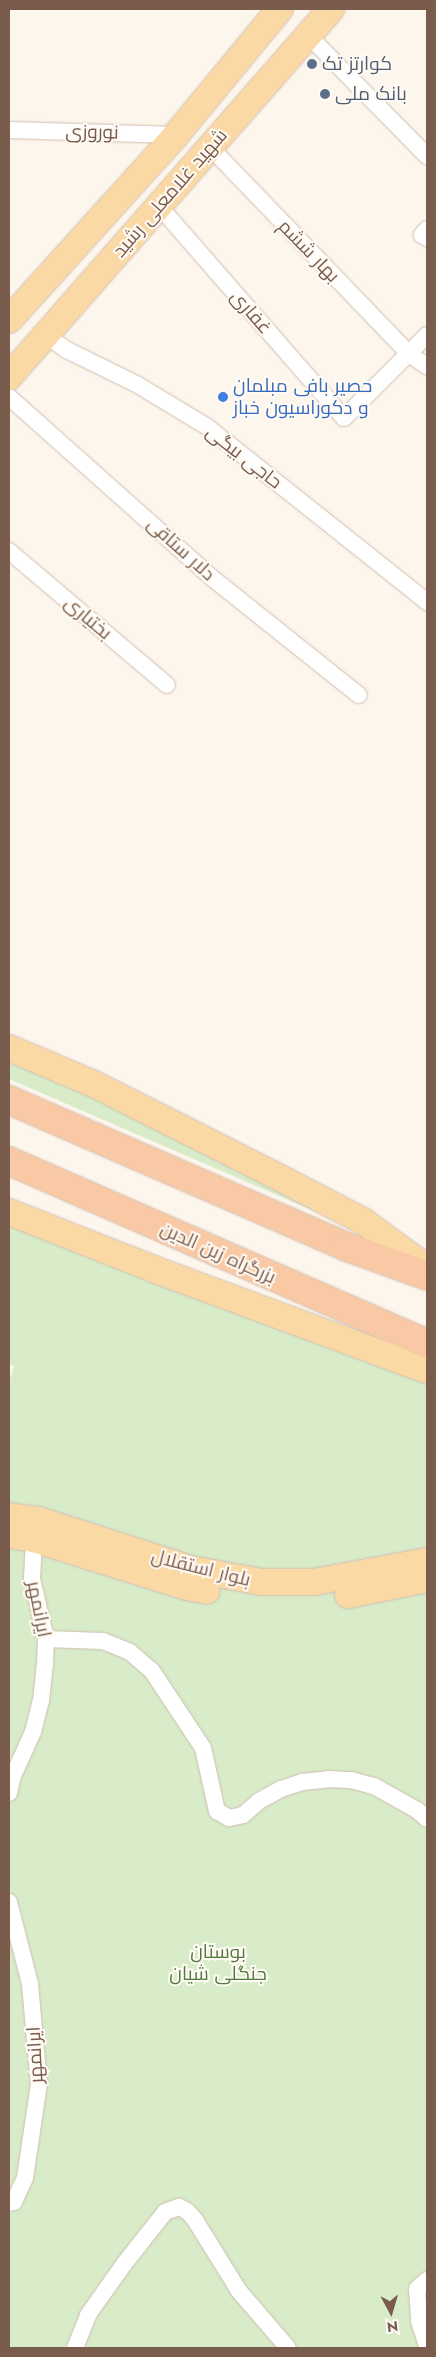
<!DOCTYPE html>
<meta charset="utf-8">
<style>
body{margin:0}
#map{position:relative;width:436px;height:2357px;overflow:hidden;background:#fdf6ec;font-family:Jost,Cairo,sans-serif}
div>[style]{position:absolute}
.green>*{inset:0;background:#d8ecc9}
.roads{filter:drop-shadow(0 0 1px #d1beb0) drop-shadow(0 0 1px #d1beb0)}
.minor>*{height:16px;margin:-8px;padding:0 8px;transform-origin:8px;border-radius:8px;background:#fff}
.primary>*{height:26px;margin:-13px;padding:0 13px;transform-origin:13px;border-radius:13px;background:#fbd9a5}
.trunk>*{height:28px;margin:-14px;padding:0 14px;transform-origin:14px;border-radius:14px;background:#f9c8a4}
.dots>*{width:14px;height:14px;translate:-50% -50%;box-sizing:border-box;border:2px solid #fffaf3;border-radius:50%}
span{translate:-50% -50%;white-space:nowrap;text-align:center;line-height:1.15;-webkit-text-stroke:4px #fffaf3;paint-order:stroke}
.service-label{font-size:19px;color:#4e5e75}
.left{translate:0 -50%;text-align:left}
.street-label{font-size:19px;color:#7a5c4d}
.shop-label{font-size:19px;color:#366cbe}
.park-label{font-size:19px;color:#537a41}
.frame{position:absolute;inset:0;border:10px solid #7a5c4d;pointer-events:none}
.north{position:absolute;left:366px;top:2287px;width:50px;height:50px;-webkit-text-stroke:4px #fffaf3;paint-order:stroke;rotate:174deg;font-size:14px;font-weight:700;line-height:20px;text-align:center;color:#7a5c4d}
.north::after{content:'';display:block;margin:auto;width:18px;height:22px;background:#7a5c4d;clip-path:polygon(50% 0,100% 100%,50% 72%,0 100%)}
</style>
<div id="map">
<div class="green">
<i style="clip-path:polygon(9px 1055px,360px 1231px,9px 1079px)"></i>
<i style="clip-path:polygon(9px 1220px,427px 1378px,427px 1553px,332px 1572px,239px 1571px,9px 1504px,9px 1382px,14px 1366px,9px 1364px)"></i>
<i style="clip-path:polygon(9px 1518px,292px 1578px,427px 1555px,427px 2348px,9px 2348px)"></i>
</div>
<div class="roads">
<div class="minor">
<i style="left:308px;top:35px;width:170px;rotate:45.5deg"></i>
<i style="left:9px;top:130px;width:167px;rotate:1.7deg"></i>
<i style="left:210px;top:147px;width:287px;rotate:46.1deg"></i>
<i style="left:409px;top:354px;width:22px;rotate:34deg"></i>
<i style="left:159px;top:206px;width:281px;rotate:48.9deg"></i>
<i style="left:344px;top:418px;width:117px;rotate:-45deg"></i>
<i style="left:427px;top:229px;width:8px;rotate:130deg"></i>
<i style="left:422px;top:235px;width:6px;rotate:31deg"></i>
<i style="left:46px;top:335px;width:26px;rotate:36deg"></i>
<i style="left:67px;top:350px;width:79px;rotate:26.2deg"></i>
<i style="left:138px;top:385px;width:79px;rotate:31.1deg"></i>
<i style="left:206px;top:426px;width:283px;rotate:38.5deg"></i>
<i style="left:9px;top:397px;width:271px;rotate:41.7deg"></i>
<i style="left:211px;top:577px;width:189px;rotate:38.6deg"></i>
<i style="left:9px;top:551px;width:207px;rotate:40.3deg"></i>
<i style="left:46px;top:1639px;width:57px;rotate:2deg"></i>
<i style="left:103px;top:1641px;width:29px;rotate:22deg"></i>
<i style="left:130px;top:1652px;width:29px;rotate:41deg"></i>
<i style="left:152px;top:1671px;width:92px;rotate:56.5deg"></i>
<i style="left:203px;top:1748px;width:65px;rotate:77.5deg"></i>
<i style="left:217px;top:1811px;width:14px;rotate:30deg"></i>
<i style="left:229px;top:1818px;width:14px;rotate:-12deg"></i>
<i style="left:243px;top:1815px;width:21px;rotate:-41deg"></i>
<i style="left:259px;top:1801px;width:25px;rotate:-29deg"></i>
<i style="left:281px;top:1789px;width:22px;rotate:-18deg"></i>
<i style="left:302px;top:1782px;width:27px;rotate:-6deg"></i>
<i style="left:329px;top:1779px;width:22px;rotate:3deg"></i>
<i style="left:351px;top:1780px;width:24px;rotate:15deg"></i>
<i style="left:374px;top:1786px;width:49px;rotate:29.2deg"></i>
<i style="left:417px;top:1810px;width:13px;rotate:42deg"></i>
<i style="left:9px;top:1793px;width:17px;rotate:-77deg"></i>
<i style="left:13px;top:1776px;width:48px;rotate:-65.6deg"></i>
<i style="left:33px;top:1732px;width:32px;rotate:-76deg"></i>
<i style="left:41px;top:1701px;width:36px;rotate:-84deg"></i>
<i style="left:45px;top:1665px;width:26px;rotate:-88deg"></i>
<i style="left:46px;top:1639px;width:62px;rotate:-103.1deg"></i>
<i style="left:32px;top:1579px;width:40px;rotate:-87.1deg"></i>
<i style="left:9px;top:1902px;width:85px;rotate:75.6deg"></i>
<i style="left:30px;top:1984px;width:100px;rotate:84.9deg"></i>
<i style="left:39px;top:2084px;width:95px;rotate:98.5deg"></i>
<i style="left:25px;top:2178px;width:26px;rotate:115deg"></i>
<i style="left:14px;top:2202px;width:5px;rotate:169deg"></i>
<i style="left:427px;top:2280px;width:13px;rotate:138deg"></i>
<i style="left:417px;top:2289px;width:32px;rotate:86deg"></i>
<i style="left:419px;top:2321px;width:25px;rotate:72deg"></i>
<i style="left:75px;top:2348px;width:35px;rotate:-68deg"></i>
<i style="left:88px;top:2315px;width:62px;rotate:-54.8deg"></i>
<i style="left:124px;top:2264px;width:66px;rotate:-51.7deg"></i>
<i style="left:165px;top:2212px;width:15px;rotate:-20deg"></i>
<i style="left:179px;top:2207px;width:9px;rotate:27deg"></i>
<i style="left:187px;top:2211px;width:12px;rotate:48deg"></i>
<i style="left:195px;top:2220px;width:84px;rotate:58.2deg"></i>
<i style="left:239px;top:2291px;width:75px;rotate:49.3deg"></i>
</div>
<div class="primary">
<i style="left:9px;top:320px;width:249px;rotate:-47.9deg"></i>
<i style="left:176px;top:135px;width:163px;rotate:-50.5deg"></i>
<i style="left:9px;top:377px;width:489px;rotate:-48.8deg"></i>
<i style="left:9px;top:1048px;width:92px;rotate:23deg"></i>
<i style="left:94px;top:1084px;width:217px;rotate:26.8deg"></i>
<i style="left:288px;top:1182px;width:85px;rotate:27.5deg"></i>
<i style="left:363px;top:1221px;width:79px;rotate:36.3deg"></i>
<i style="left:9px;top:1212px;width:158px;rotate:21.5deg"></i>
<i style="left:156px;top:1270px;width:289px;rotate:20.3deg"></i>
<i style="left:9px;top:1516px;width:29px;rotate:8deg"></i>
<i style="left:38px;top:1520px;width:161px;rotate:17.8deg"></i>
<i style="left:191px;top:1569px;width:72px;rotate:10.4deg"></i>
<i style="left:262px;top:1582px;width:52px"></i>
<i style="left:314px;top:1582px;width:115px;rotate:-10.5deg"></i>
<i style="left:9px;top:1535px;width:25px;rotate:9deg"></i>
<i style="left:34px;top:1539px;width:160px;rotate:17.4deg"></i>
<i style="left:187px;top:1587px;width:20px;rotate:11deg"></i>
<i style="left:348px;top:1595px;width:81px;rotate:-11.4deg"></i>
</div>
<div class="trunk">
<i style="left:9px;top:1100px;width:369px;rotate:23.5deg"></i>
<i style="left:347px;top:1247px;width:85px;rotate:19.9deg"></i>
<i style="left:9px;top:1161px;width:456px;rotate:23.6deg"></i>
</div>
</div>
<div class="dots">
<i style="left:312px;top:64px;background:#5c6f8a"></i>
<i style="left:325px;top:94px;background:#5c6f8a"></i>
<i style="left:223px;top:397px;background:#3f7fe0"></i>
</div>
<div class="service-label">
<span class="left" style="left:322px;top:64px">کوارتز تک</span>
<span class="left" style="left:335px;top:94px">بانک ملی</span>
</div>
<div class="street-label">
<span style="left:92px;top:132px;rotate:1deg">نوروزی</span>
<span style="left:170px;top:193px;rotate:-49deg">شهید غلامعلی رشید</span>
<span style="left:309px;top:251px;rotate:46deg">بهار ششم</span>
<span style="left:251px;top:312px;rotate:49deg">غفاری</span>
<span style="left:244px;top:457px;rotate:38deg">حاجی بیگی</span>
<span style="left:181px;top:549px;rotate:42deg">دلار ستاقی</span>
<span style="left:88px;top:618px;rotate:40deg">بختیاری</span>
<span style="left:218px;top:1253px;rotate:24deg">بزرگراه زین الدین</span>
<span style="left:201px;top:1568px;rotate:14deg">بلوار استقلال</span>
<span style="left:39px;top:1609px;rotate:79deg">ایرانمهر</span>
<span style="left:35px;top:2055px;rotate:-93deg">ایرانمهر</span>
</div>
<div class="shop-label">
<span class="left" style="left:233px;top:397px">حصیر بافی مبلمان<br>و دکوراسیون خباز</span>
</div>
<div class="park-label">
<span style="left:218px;top:1963px">بوستان<br>جنگلی شیان</span>
</div>
<div class="frame"></div>
<div class="north">N</div>
</div>
